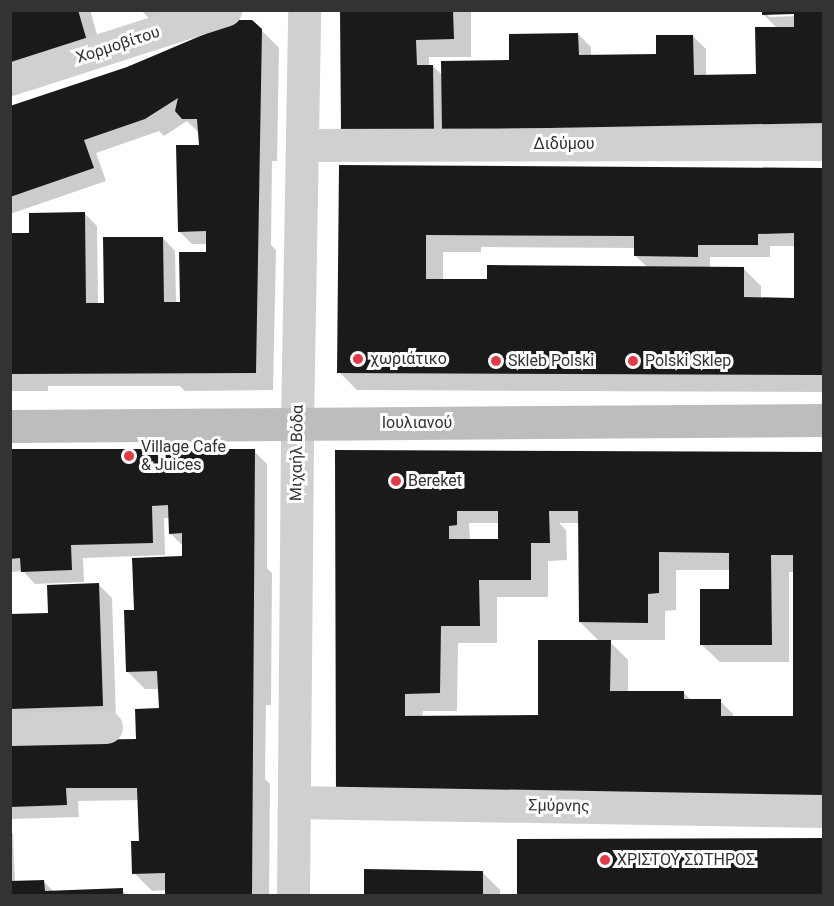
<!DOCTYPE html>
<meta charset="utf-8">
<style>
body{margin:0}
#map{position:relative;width:834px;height:906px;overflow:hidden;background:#fff;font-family:Roboto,sans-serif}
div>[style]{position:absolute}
.shadow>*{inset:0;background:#0003}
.building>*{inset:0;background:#1a1a1a}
.pedestrian>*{height:33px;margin:-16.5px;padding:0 16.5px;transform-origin:16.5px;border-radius:16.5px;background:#d0d0d0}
.minor>*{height:33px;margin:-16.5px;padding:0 16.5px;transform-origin:16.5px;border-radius:16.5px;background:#d0d0d0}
.secondary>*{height:33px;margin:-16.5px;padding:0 16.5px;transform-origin:16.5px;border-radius:16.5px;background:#bdbdbd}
.dots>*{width:16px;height:16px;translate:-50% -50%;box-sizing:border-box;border:3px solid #fff;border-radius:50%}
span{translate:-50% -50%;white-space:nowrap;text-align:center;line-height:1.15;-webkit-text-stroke:6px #fff;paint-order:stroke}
.street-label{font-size:16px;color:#333}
.poi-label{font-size:16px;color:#333}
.left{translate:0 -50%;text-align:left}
.frame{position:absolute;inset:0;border:12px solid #333;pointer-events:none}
</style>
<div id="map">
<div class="shadow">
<i style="clip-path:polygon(10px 10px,90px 10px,104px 59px)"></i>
<i style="clip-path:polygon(141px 10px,224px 10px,159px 29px)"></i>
<i style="clip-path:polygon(evenodd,342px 10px,471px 10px,471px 57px,429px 57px,429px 66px,433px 66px,443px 76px,443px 63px,510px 61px,510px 36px,578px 34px,591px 47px,591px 57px,658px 55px,657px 36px,693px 36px,706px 49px,706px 77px,756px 76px,759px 80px,757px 29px,778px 29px,764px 15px,764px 10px,824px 10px,824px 140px,779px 141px,772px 134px,772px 136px,457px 143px,446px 132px,446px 144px,355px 144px,342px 131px,342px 10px,796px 13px,796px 16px,769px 17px,768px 14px,796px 13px)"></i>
<i style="clip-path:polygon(261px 30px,279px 48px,277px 161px,272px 161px,271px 245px,276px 250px,273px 390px,185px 391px,180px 386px,48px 386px,48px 391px,10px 391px,10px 234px,31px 234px,84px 213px,97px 226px,98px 304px,105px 304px,163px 238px,175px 251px,176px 303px,182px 303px,208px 253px,207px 244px,192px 244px,179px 231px,202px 146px,200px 134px,187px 121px,164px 136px,159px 131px,96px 153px,106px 181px,10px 214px,10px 108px)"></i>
<i style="clip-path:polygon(evenodd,340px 167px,824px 170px,824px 392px,357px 390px,339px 372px,340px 167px,770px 246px,796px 246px,795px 299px,761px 299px,761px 286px,743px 268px,710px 268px,710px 257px,770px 257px,770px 246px,340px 167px,481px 247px,636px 248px,635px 255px,648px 268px,488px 281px,443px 280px,443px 252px,481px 252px,481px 247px)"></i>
<i style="clip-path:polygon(10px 451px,254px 451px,267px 464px,267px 568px,272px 573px,271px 705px,266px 705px,265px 779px,270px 784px,269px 896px,167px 896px,167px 890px,152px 891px,134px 873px,140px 842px,139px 800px,78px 801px,79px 817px,10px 819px,10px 744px,138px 741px,160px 710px,160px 689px,145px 689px,127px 671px,135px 611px,186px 558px,184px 547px,170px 533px,170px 518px,164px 518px,165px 555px,83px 558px,84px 582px,35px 584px,23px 571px,10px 572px)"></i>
<i style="clip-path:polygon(evenodd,824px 453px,824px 799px,355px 819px,337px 526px,824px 453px,469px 523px,499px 523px,499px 540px,470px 540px,469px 523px,824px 453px,559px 523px,580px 523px,580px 622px,600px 642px,540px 716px,422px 717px,423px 711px,457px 711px,458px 643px,497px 643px,497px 597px,548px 597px,548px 561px,567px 560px,566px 530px,559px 523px,824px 453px,676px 570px,731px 570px,731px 590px,702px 645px,720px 662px,789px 662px,789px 572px,795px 572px,794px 718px,733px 718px,733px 714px,720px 701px,691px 700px,683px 692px,628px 692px,628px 660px,608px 640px,665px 640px,665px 611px,676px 610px,676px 570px)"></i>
<i style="clip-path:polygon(99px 585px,112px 598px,116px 719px,10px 727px,10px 615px,50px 616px)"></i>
<i style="clip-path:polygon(10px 831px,13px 834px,15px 882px,43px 881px,54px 892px,122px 890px,128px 896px,10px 896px)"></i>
<i style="clip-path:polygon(482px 872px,500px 890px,500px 896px,365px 896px)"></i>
</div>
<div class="building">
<i style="clip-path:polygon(10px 10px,78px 10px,87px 41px,10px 64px)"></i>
<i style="clip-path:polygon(340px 10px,453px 10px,454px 39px,416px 40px,417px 65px,433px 65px,434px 131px,341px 132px)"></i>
<i style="clip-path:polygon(762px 10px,824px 10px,824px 123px,442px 130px,441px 61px,509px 60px,509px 34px,578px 33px,579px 55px,656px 54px,656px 35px,693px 35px,694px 75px,756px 74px,755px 27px,794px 27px,794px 14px,762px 15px)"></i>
<i style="clip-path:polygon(238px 20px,252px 20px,262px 29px,256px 373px,10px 374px,10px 233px,29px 233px,29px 213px,85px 212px,86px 303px,104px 303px,103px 237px,163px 237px,164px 302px,180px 302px,179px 252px,206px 252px,206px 231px,178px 232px,176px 145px,199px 145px,197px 119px,182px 119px,175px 111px,178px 98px,145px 119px,84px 140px,94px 168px,10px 197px,10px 106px,127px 67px)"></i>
<i style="clip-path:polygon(evenodd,339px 165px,824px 168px,824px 375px,337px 373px,339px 165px,794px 233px,794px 298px,744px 297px,744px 267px,487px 265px,487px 279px,426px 279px,426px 235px,634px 236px,634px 256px,698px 257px,698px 245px,758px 245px,758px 234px,794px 233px)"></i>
<i style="clip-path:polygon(10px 449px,255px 449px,252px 896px,165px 896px,165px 873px,132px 874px,131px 841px,139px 841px,137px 788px,66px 788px,67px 805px,10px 807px,10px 741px,136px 739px,135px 709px,159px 708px,157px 671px,126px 672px,124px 610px,134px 610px,132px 558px,182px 556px,182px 533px,169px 534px,168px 505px,152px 506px,153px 543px,71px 545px,72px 570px,21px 572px,20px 558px,10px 559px)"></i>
<i style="clip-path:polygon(evenodd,335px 450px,824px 452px,824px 801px,336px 802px,335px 450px,457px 511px,498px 511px,498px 539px,449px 539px,449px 526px,457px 525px,457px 511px,335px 450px,549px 511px,578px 511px,579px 622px,648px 623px,648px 594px,659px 593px,659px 552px,729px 553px,729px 589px,700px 589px,700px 645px,772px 645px,771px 555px,793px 555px,793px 716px,721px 716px,721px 699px,684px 699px,684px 691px,610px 691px,611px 640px,538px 640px,538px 715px,405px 716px,405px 694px,440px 693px,441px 626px,480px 626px,479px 580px,531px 580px,531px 543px,550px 543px,549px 511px)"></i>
<i style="clip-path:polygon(99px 583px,103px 706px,10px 709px,10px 614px,48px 613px,47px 585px)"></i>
<i style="clip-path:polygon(824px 838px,824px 896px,517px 896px,517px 839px)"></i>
<i style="clip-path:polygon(364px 869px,483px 871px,483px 896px,364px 896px)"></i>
<i style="clip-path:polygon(44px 880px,45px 891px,123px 888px,123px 896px,10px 896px,10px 881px)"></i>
</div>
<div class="pedestrian">
<i style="left:304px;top:145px;width:520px;rotate:-0.11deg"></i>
</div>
<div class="minor">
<i style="left:10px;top:79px;width:226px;rotate:-17.8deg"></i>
<i style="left:10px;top:729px;width:96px;rotate:-1.2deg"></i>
<i style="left:294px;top:802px;width:530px;rotate:0.97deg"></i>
<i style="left:293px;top:896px;width:472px;rotate:-89.5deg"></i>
<i style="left:297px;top:424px;width:414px;rotate:-89deg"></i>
</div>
<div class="secondary">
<i style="left:10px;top:426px;width:814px;rotate:-0.42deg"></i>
</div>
<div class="dots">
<i style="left:358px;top:359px;background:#e63946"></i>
<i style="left:496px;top:361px;background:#e63946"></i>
<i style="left:633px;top:361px;background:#e63946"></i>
<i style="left:129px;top:456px;background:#e63946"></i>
<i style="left:396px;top:481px;background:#e63946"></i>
<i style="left:605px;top:860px;background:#e63946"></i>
</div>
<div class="street-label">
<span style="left:118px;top:45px;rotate:-18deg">Χορμοβίτου</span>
<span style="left:564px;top:144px">Διδύμου</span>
<span style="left:417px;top:423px">Ιουλιανού</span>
<span style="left:297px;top:453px;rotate:-89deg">Μιχαήλ Βόδα</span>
<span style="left:559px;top:806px;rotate:1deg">Σμύρνης</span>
</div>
<div class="poi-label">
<span class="left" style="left:370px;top:359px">χωριάτικο</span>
<span class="left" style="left:508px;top:361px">Skleb Polski</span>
<span class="left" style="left:645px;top:361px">Polski Sklep</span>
<span class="left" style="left:141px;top:456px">Village Cafe<br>&amp; Juices</span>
<span class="left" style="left:408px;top:481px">Bereket</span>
<span class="left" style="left:617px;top:860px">ΧΡΙΣΤΟΥ ΣΩΤΗΡΟΣ</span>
</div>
<div class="frame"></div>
</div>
